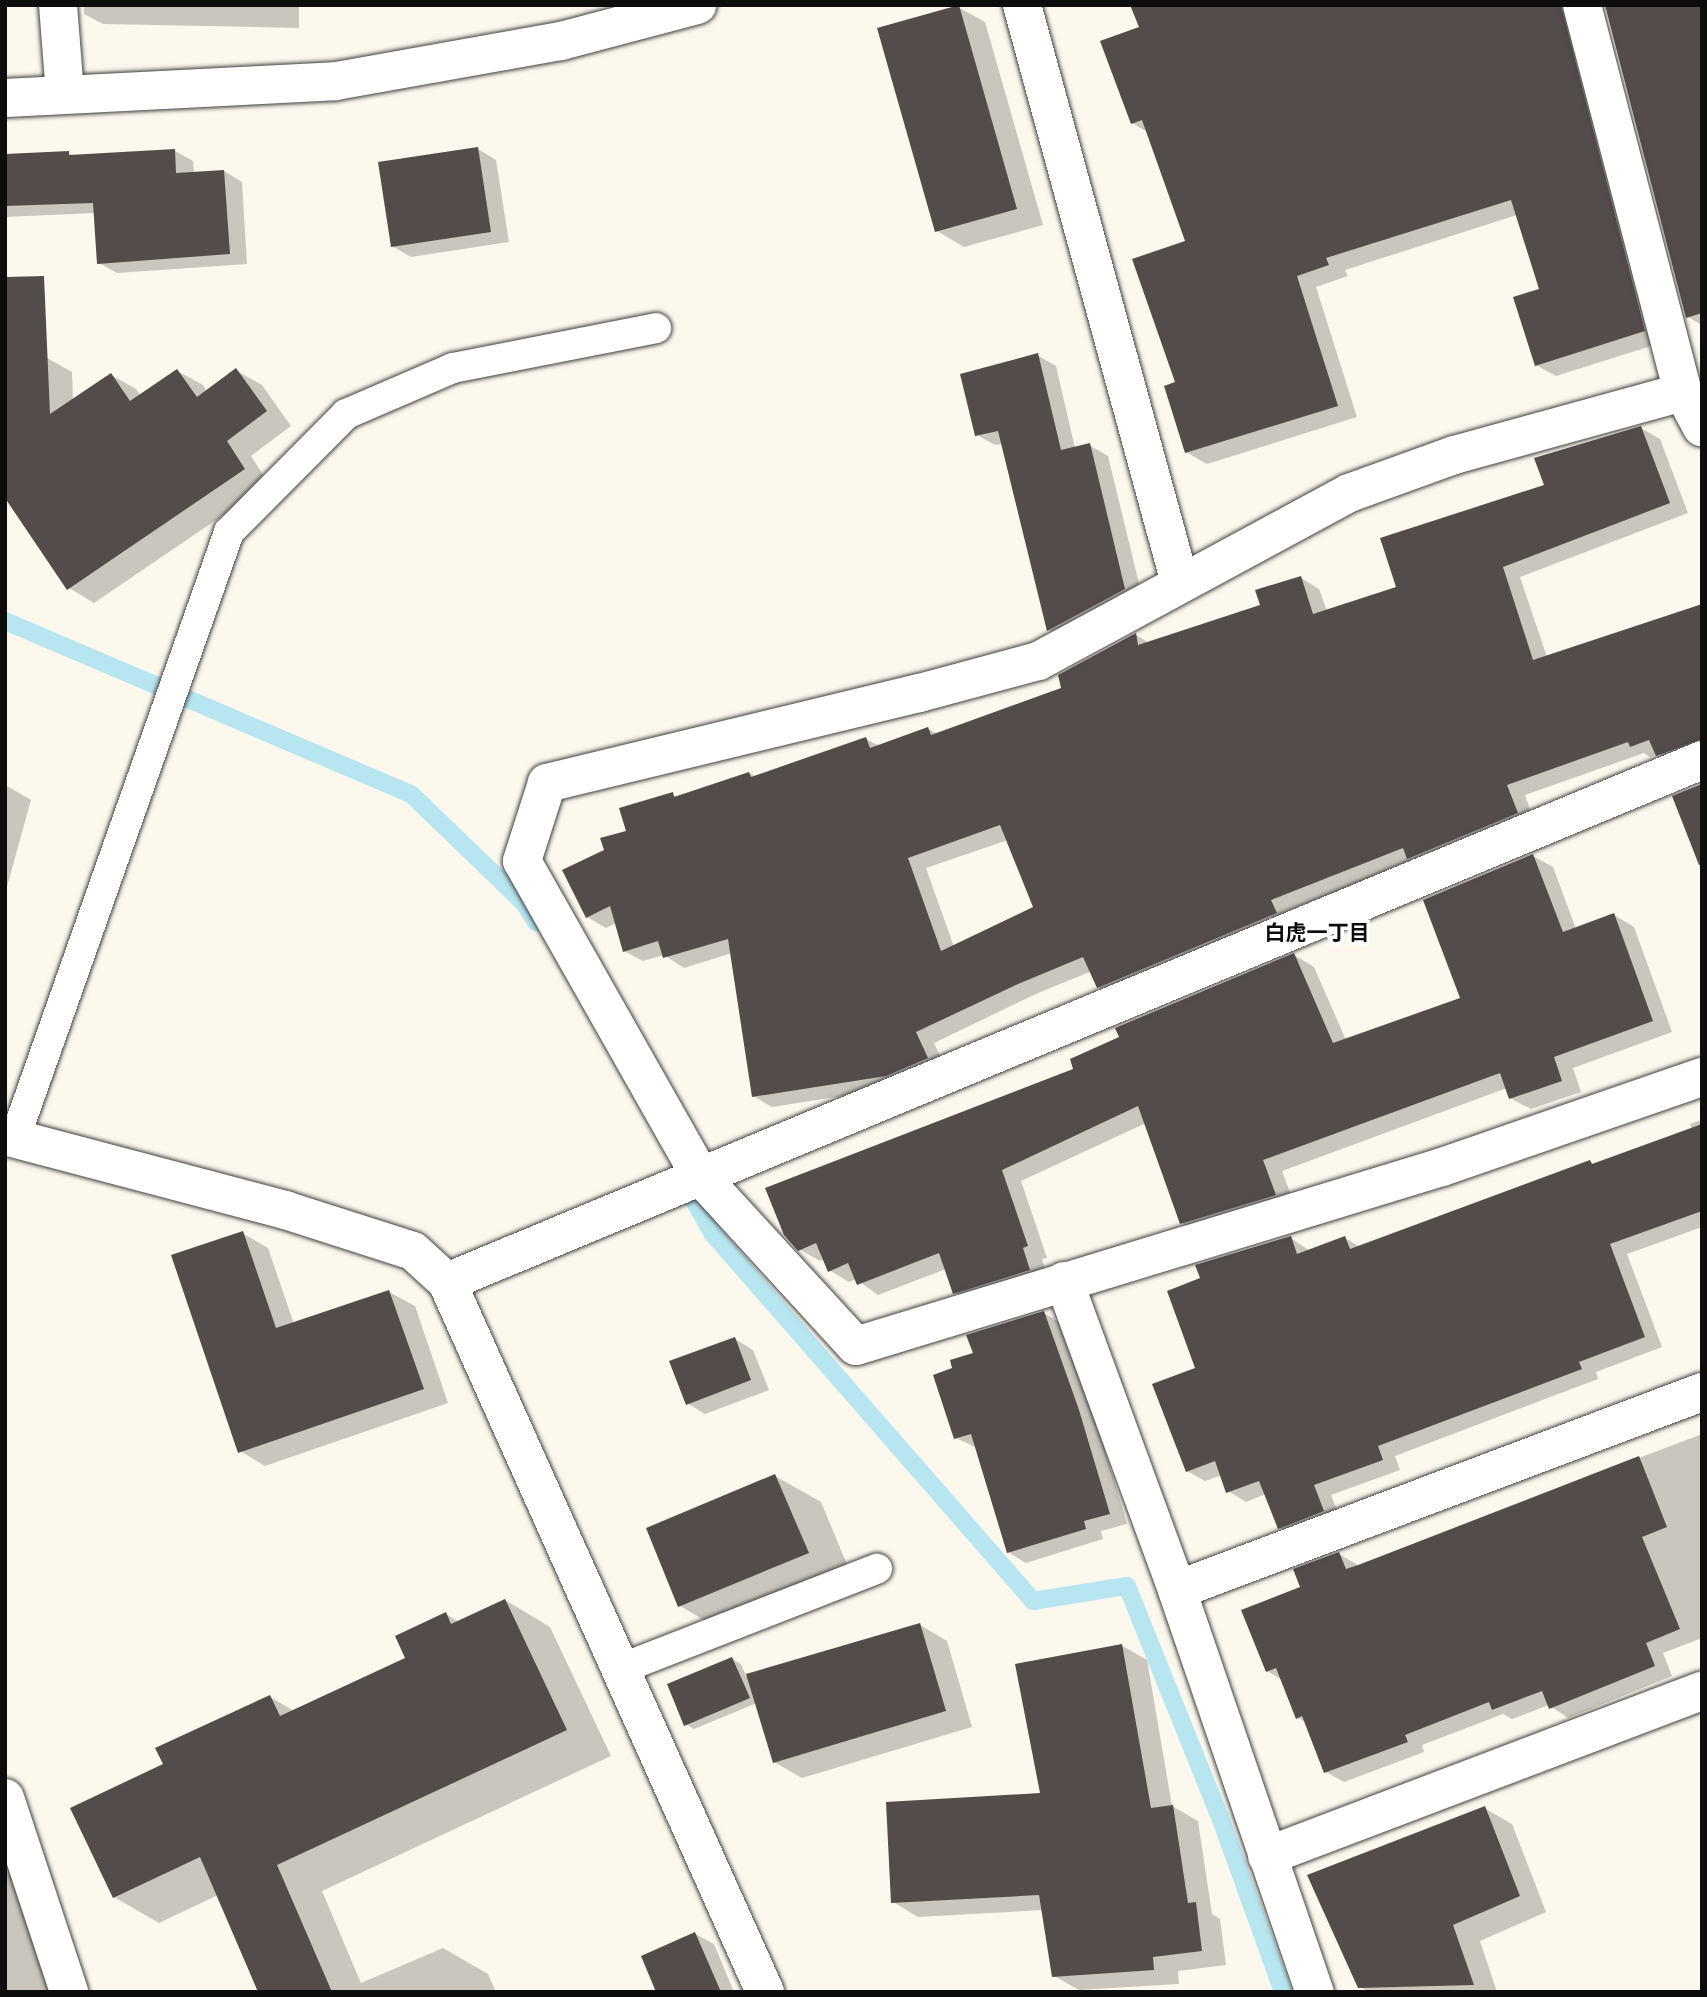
<!DOCTYPE html>
<meta charset="utf-8">
<style>
body{margin:0}
#map{position:relative;width:1707px;height:1997px;overflow:hidden;background:#fdf8ee;font-family:"Times New Roman","Noto Sans JP",serif}
div>[style]{position:absolute}
.shadow>*{inset:0;background:#0003}
.stream>*{height:18px;margin:-9px;padding:0 9px;transform-origin:9px;border-radius:9px;background:#b7e5f0}
.building>*{inset:0;background:#544c4a}
.roads{filter:drop-shadow(0 0 2px #404040) drop-shadow(0 0 2px #404040)}
.service>*{height:30px;margin:-15px;padding:0 15px;transform-origin:15px;border-radius:15px;background:#fff}
.minor>*{height:38px;margin:-19px;padding:0 19px;transform-origin:19px;border-radius:19px;background:#fff}
.tertiary>*{height:38px;margin:-19px;padding:0 19px;transform-origin:19px;border-radius:19px;background:#fff}
span{translate:-50% -50%;white-space:nowrap;text-align:center;line-height:1.15;-webkit-text-stroke:7px #fff;paint-order:stroke}
.neighbourhood-label{font-size:21px;color:#0d0d0d;font-weight:700}
.frame{position:absolute;inset:0;border:7px solid #0d0d0d;pointer-events:none}
</style>
<div id="map">
<div class="shadow">
<i style="clip-path:polygon(84px 5px,299px 5px,299px 28px,103px 24px,84px 14px)"></i>
<i style="clip-path:polygon(1132px 5px,1584px 5px,1664px 342px,1556px 376px,1536px 365px,1541px 290px,1517px 215px,1345px 270px,1348px 276px,1316px 287px,1357px 417px,1207px 464px,1186px 452px,1178px 383px,1187px 242px,1149px 133px,1132px 123px,1141px 28px)"></i>
<i style="clip-path:polygon(1702px 5px,1702px 325px,1688px 317px)"></i>
<i style="clip-path:polygon(958px 7px,985px 22px,1043px 225px,964px 247px,937px 231px)"></i>
<i style="clip-path:polygon(478px 149px,496px 160px,509px 242px,411px 257px,392px 246px)"></i>
<i style="clip-path:polygon(175px 151px,193px 161px,194px 173px,224px 171px,242px 182px,247px 264px,117px 273px,99px 263px,95px 213px,5px 217px,5px 155px,68px 153px,76px 157px)"></i>
<i style="clip-path:polygon(1037px 355px,1056px 366px,1075px 448px,1089px 445px,1108px 456px,1143px 600px,1067px 641px,1049px 630px,1003px 444px,995px 445px,977px 435px)"></i>
<i style="clip-path:polygon(47px 358px,72px 372px,73px 400px,111px 375px,136px 389px,141px 396px,177px 371px,203px 385px,207px 392px,237px 371px,262px 385px,291px 426px,251px 456px,269px 484px,94px 603px,69px 588px,5px 495px)"></i>
<i style="clip-path:polygon(evenodd,1641px 428px,1660px 439px,1688px 513px,1520px 577px,1547px 657px,1702px 606px,1702px 756px,1676px 765px,1657px 754px,1650px 757px,1644px 753px,1525px 795px,1535px 824px,1414px 861px,1289px 910px,1295px 924px,1117px 998px,1098px 987px,1092px 971px,1038px 993px,934px 1043px,946px 1069px,906px 1086px,772px 1107px,753px 1096px,732px 953px,684px 968px,664px 955px,643px 961px,624px 951px,616px 923px,606px 928px,587px 917px,606px 851px,672px 794px,678px 798px,749px 773px,756px 777px,866px 739px,879px 746px,928px 729px,938px 734px,1063px 689px,1136px 635px,1149px 643px,1262px 607px,1301px 578px,1319px 589px,1327px 611px,1398px 588px,1546px 486px,1641px 428px,1008px 840px,1035px 908px,954px 947px,926px 868px,1008px 840px)"></i>
<i style="clip-path:polygon(5px 785px,31px 800px,5px 894px)"></i>
<i style="clip-path:polygon(1533px 856px,1553px 867px,1576px 929px,1614px 915px,1634px 927px,1672px 1032px,1573px 1068px,1581px 1092px,1531px 1109px,1510px 1098px,1507px 1088px,1282px 1171px,1295px 1206px,1202px 1234px,1182px 1223px,1146px 1123px,1021px 1181px,1047px 1258px,1042px 1259px,1049px 1281px,974px 1304px,954px 1292px,946px 1269px,878px 1295px,856px 1279px,849px 1282px,829px 1270px,824px 1259px,820px 1261px,799px 1249px,1075px 1070px,1294px 955px,1314px 967px,1346px 1040px,1462px 999px)"></i>
<i style="clip-path:polygon(1702px 1120px,1702px 1227px,1627px 1254px,1662px 1347px,1596px 1372px,1598px 1379px,1395px 1456px,1400px 1470px,1331px 1495px,1341px 1521px,1297px 1538px,1279px 1527px,1266px 1494px,1246px 1502px,1228px 1491px,1222px 1475px,1205px 1481px,1187px 1471px,1197px 1369px,1202px 1279px,1291px 1238px,1310px 1251px,1345px 1238px,1360px 1247px,1590px 1162px,1596px 1165px,1692px 1130px,1690px 1124px)"></i>
<i style="clip-path:polygon(242px 1233px,268px 1248px,294px 1324px,389px 1292px,415px 1306px,448px 1403px,265px 1466px,240px 1451px)"></i>
<i style="clip-path:polygon(1044px 1313px,1062px 1324px,1097px 1422px,1127px 1524px,1101px 1531px,1103px 1539px,1026px 1563px,1008px 1552px,977px 1448px,956px 1438px,955px 1369px)"></i>
<i style="clip-path:polygon(735px 1339px,753px 1350px,769px 1390px,705px 1414px,687px 1403px)"></i>
<i style="clip-path:polygon(1702px 1434px,1702px 1638px,1663px 1653px,1672px 1676px,1568px 1718px,1549px 1705px,1512px 1719px,1503px 1714px,1422px 1745px,1424px 1752px,1344px 1782px,1326px 1772px,1307px 1723px,1297px 1717px,1282px 1680px,1267px 1671px,1302px 1588px,1339px 1554px,1358px 1565px)"></i>
<i style="clip-path:polygon(775px 1476px,821px 1502px,853px 1579px,725px 1632px,680px 1606px)"></i>
<i style="clip-path:polygon(505px 1600px,550px 1627px,611px 1756px,322px 1891px,361px 1983px,443px 1948px,488px 1974px,496px 1992px,260px 1992px,218px 1895px,159px 1923px,114px 1897px,165px 1765px,270px 1697px,294px 1711px,408px 1659px,446px 1614px,459px 1622px)"></i>
<i style="clip-path:polygon(920px 1625px,947px 1641px,972px 1727px,802px 1778px,774px 1762px,757px 1703px,694px 1729px,686px 1724px,732px 1659px,741px 1664px,746px 1676px)"></i>
<i style="clip-path:polygon(1121px 1645px,1147px 1660px,1172px 1806px,1198px 1821px,1212px 1914px,1220px 1919px,1226px 1965px,1178px 1971px,1179px 1984px,1079px 1990px,1054px 1976px,1043px 1910px,918px 1917px,893px 1902px,1042px 1795px)"></i>
<i style="clip-path:polygon(1484px 1808px,1512px 1824px,1546px 1912px,1480px 1941px,1497px 1992px,1369px 1992px,1359px 1986px)"></i>
<i style="clip-path:polygon(5px 1811px,62px 1992px,5px 1992px)"></i>
<i style="clip-path:polygon(695px 1934px,714px 1944px,734px 1992px,658px 1992px)"></i>
</div>
<div class="stream">
<i style="left:5px;top:621px;width:441px;rotate:23.1deg"></i>
<i style="left:411px;top:794px;width:158px;rotate:44deg"></i>
<i style="left:525px;top:904px;width:21px;rotate:59deg"></i>
<i style="left:683px;top:1181px;width:61px;rotate:60.5deg"></i>
<i style="left:713px;top:1234px;width:487px;rotate:48.9deg"></i>
<i style="left:1033px;top:1601px;width:95px;rotate:-9.1deg"></i>
<i style="left:1127px;top:1586px;width:249px;rotate:68.1deg"></i>
<i style="left:1220px;top:1817px;width:186px;rotate:70.2deg"></i>
</div>
<div class="building">
<i style="clip-path:polygon(959px 5px,1017px 209px,935px 232px,877px 28px)"></i>
<i style="clip-path:polygon(1130px 5px,1561px 5px,1645px 331px,1535px 366px,1513px 297px,1539px 289px,1511px 200px,1326px 258px,1329px 265px,1297px 276px,1338px 406px,1185px 453px,1164px 386px,1175px 382px,1132px 259px,1185px 241px,1142px 120px,1131px 124px,1100px 41px,1139px 27px)"></i>
<i style="clip-path:polygon(1605px 5px,1702px 5px,1702px 313px,1686px 318px)"></i>
<i style="clip-path:polygon(478px 147px,491px 232px,391px 247px,378px 162px)"></i>
<i style="clip-path:polygon(175px 149px,176px 173px,224px 170px,230px 254px,97px 264px,93px 203px,5px 206px,5px 154px,69px 151px,69px 155px)"></i>
<i style="clip-path:polygon(44px 276px,50px 414px,111px 373px,130px 401px,177px 369px,197px 397px,236px 368px,267px 411px,227px 441px,245px 469px,67px 590px,5px 498px,5px 277px)"></i>
<i style="clip-path:polygon(1038px 353px,1061px 450px,1090px 443px,1125px 589px,1047px 631px,998px 431px,975px 436px,960px 374px)"></i>
<i style="clip-path:polygon(evenodd,1641px 426px,1670px 503px,1503px 567px,1533px 660px,1702px 604px,1702px 739px,1656px 756px,1649px 740px,1630px 747px,1628px 742px,1507px 785px,1518px 813px,1407px 859px,1403px 848px,1271px 900px,1277px 913px,1097px 988px,1083px 957px,1018px 984px,916px 1032px,928px 1058px,886px 1076px,752px 1097px,728px 939px,663px 958px,658px 941px,623px 952px,610px 906px,586px 918px,562px 870px,604px 850px,600px 838px,626px 831px,619px 808px,673px 792px,674px 797px,749px 772px,751px 777px,866px 737px,870px 748px,928px 727px,931px 735px,1061px 688px,1058px 675px,1136px 633px,1138px 645px,1260px 605px,1255px 590px,1301px 576px,1313px 614px,1396px 587px,1380px 538px,1544px 485px,1534px 458px,1641px 426px,1000px 825px,1033px 907px,941px 951px,908px 858px,1000px 825px)"></i>
<i style="clip-path:polygon(1702px 784px,1702px 865px,1699px 865px,1672px 796px)"></i>
<i style="clip-path:polygon(1533px 854px,1563px 932px,1614px 913px,1653px 1021px,1554px 1057px,1562px 1081px,1509px 1099px,1500px 1073px,1263px 1160px,1276px 1195px,1180px 1224px,1138px 1106px,1002px 1170px,1028px 1246px,1023px 1248px,1030px 1270px,953px 1294px,939px 1253px,857px 1285px,848px 1263px,828px 1272px,816px 1243px,798px 1251px,784px 1235px,765px 1188px,1073px 1069px,1070px 1059px,1119px 1037px,1115px 1028px,1294px 953px,1333px 1043px,1460px 998px,1423px 900px)"></i>
<i style="clip-path:polygon(1702px 1124px,1702px 1211px,1610px 1244px,1645px 1337px,1579px 1362px,1582px 1369px,1378px 1446px,1383px 1460px,1314px 1485px,1324px 1511px,1278px 1529px,1259px 1481px,1226px 1493px,1215px 1461px,1186px 1472px,1152px 1384px,1195px 1368px,1167px 1291px,1200px 1278px,1195px 1265px,1291px 1236px,1297px 1254px,1345px 1236px,1350px 1249px,1590px 1160px,1592px 1164px)"></i>
<i style="clip-path:polygon(243px 1231px,276px 1328px,389px 1290px,424px 1389px,238px 1453px,171px 1255px)"></i>
<i style="clip-path:polygon(1044px 1311px,1079px 1410px,1110px 1514px,1084px 1521px,1086px 1529px,1007px 1553px,971px 1434px,954px 1439px,933px 1375px,952px 1368px,950px 1360px,973px 1353px,966px 1335px)"></i>
<i style="clip-path:polygon(735px 1337px,751px 1380px,686px 1405px,669px 1361px)"></i>
<i style="clip-path:polygon(1639px 1456px,1667px 1527px,1642px 1537px,1680px 1629px,1646px 1643px,1655px 1666px,1549px 1709px,1542px 1691px,1492px 1710px,1489px 1702px,1405px 1735px,1408px 1742px,1324px 1773px,1302px 1716px,1296px 1719px,1276px 1668px,1266px 1672px,1241px 1610px,1300px 1587px,1293px 1569px,1339px 1552px,1346px 1569px,1361px 1564px)"></i>
<i style="clip-path:polygon(775px 1474px,809px 1553px,678px 1607px,646px 1528px)"></i>
<i style="clip-path:polygon(505px 1599px,567px 1730px,277px 1865px,332px 1992px,258px 1992px,200px 1857px,113px 1898px,70px 1808px,163px 1764px,155px 1748px,270px 1695px,280px 1716px,405px 1658px,395px 1636px,446px 1612px,451px 1624px)"></i>
<i style="clip-path:polygon(920px 1623px,946px 1711px,773px 1763px,746px 1674px)"></i>
<i style="clip-path:polygon(1122px 1644px,1151px 1808px,1173px 1805px,1188px 1903px,1196px 1902px,1202px 1951px,1153px 1957px,1154px 1970px,1052px 1977px,1039px 1895px,891px 1903px,886px 1802px,1040px 1793px,1015px 1664px)"></i>
<i style="clip-path:polygon(732px 1657px,750px 1698px,684px 1726px,667px 1684px)"></i>
<i style="clip-path:polygon(1485px 1806px,1520px 1896px,1453px 1925px,1474px 1985px,1358px 1988px,1307px 1875px)"></i>
<i style="clip-path:polygon(695px 1932px,721px 1992px,656px 1992px,641px 1956px)"></i>
</div>
<div class="roads">
<div class="service">
<i style="left:15px;top:1138px;width:643px;rotate:-70.55deg"></i>
<i style="left:229px;top:532px;width:166px;rotate:-45.2deg"></i>
<i style="left:346px;top:414px;width:116px;rotate:-23.3deg"></i>
<i style="left:453px;top:368px;width:207px;rotate:-11.1deg"></i>
<i style="left:620px;top:1669px;width:276px;rotate:-21.3deg"></i>
</div>
<div class="minor">
<i style="left:58px;top:5px;width:89px;rotate:85.5deg"></i>
<i style="left:1022px;top:5px;width:599px;rotate:74.71deg"></i>
<i style="left:1582px;top:5px;width:400px;rotate:75.4deg"></i>
<i style="left:1683px;top:392px;width:40px;rotate:62deg"></i>
<i style="left:1683px;top:392px;width:238px;rotate:164.6deg"></i>
<i style="left:1454px;top:455px;width:112px;rotate:160.1deg"></i>
<i style="left:1349px;top:493px;width:353px;rotate:151.6deg"></i>
<i style="left:1038px;top:661px;width:123px;rotate:164.9deg"></i>
<i style="left:919px;top:693px;width:383px;rotate:166.4deg"></i>
<i style="left:547px;top:783px;width:82px;rotate:107.8deg"></i>
<i style="left:522px;top:861px;width:363px;rotate:60.5deg"></i>
<i style="left:701px;top:1177px;width:229px;rotate:47.5deg"></i>
<i style="left:856px;top:1346px;width:613px;rotate:-16.99deg"></i>
<i style="left:1442px;top:1167px;width:275px;rotate:-19.1deg"></i>
<i style="left:5px;top:1136px;width:290px;rotate:14.8deg"></i>
<i style="left:285px;top:1210px;width:134px;rotate:17.8deg"></i>
<i style="left:413px;top:1251px;width:46px;rotate:42.4deg"></i>
<i style="left:447px;top:1282px;width:778px;rotate:65.87deg"></i>
<i style="left:1064px;top:1281px;width:329px;rotate:69.9deg"></i>
<i style="left:1177px;top:1590px;width:561px;rotate:-20.66deg"></i>
<i style="left:447px;top:1282px;width:1359px;rotate:-22.58deg"></i>
<i style="left:1177px;top:1590px;width:425px;rotate:71.1deg"></i>
<i style="left:5px;top:1798px;width:204px;rotate:71.7deg"></i>
<i style="left:1267px;top:1856px;width:465px;rotate:-20.8deg"></i>
</div>
<div class="tertiary">
<i style="left:5px;top:98px;width:331px;rotate:-2.9deg"></i>
<i style="left:336px;top:81px;width:229px;rotate:-10.1deg"></i>
<i style="left:561px;top:41px;width:141px;rotate:-14.8deg"></i>
</div>
</div>
<div class="neighbourhood-label">
<span style="left:1317px;top:933px">白虎一丁目</span>
</div>
<div class="frame"></div>
</div>
